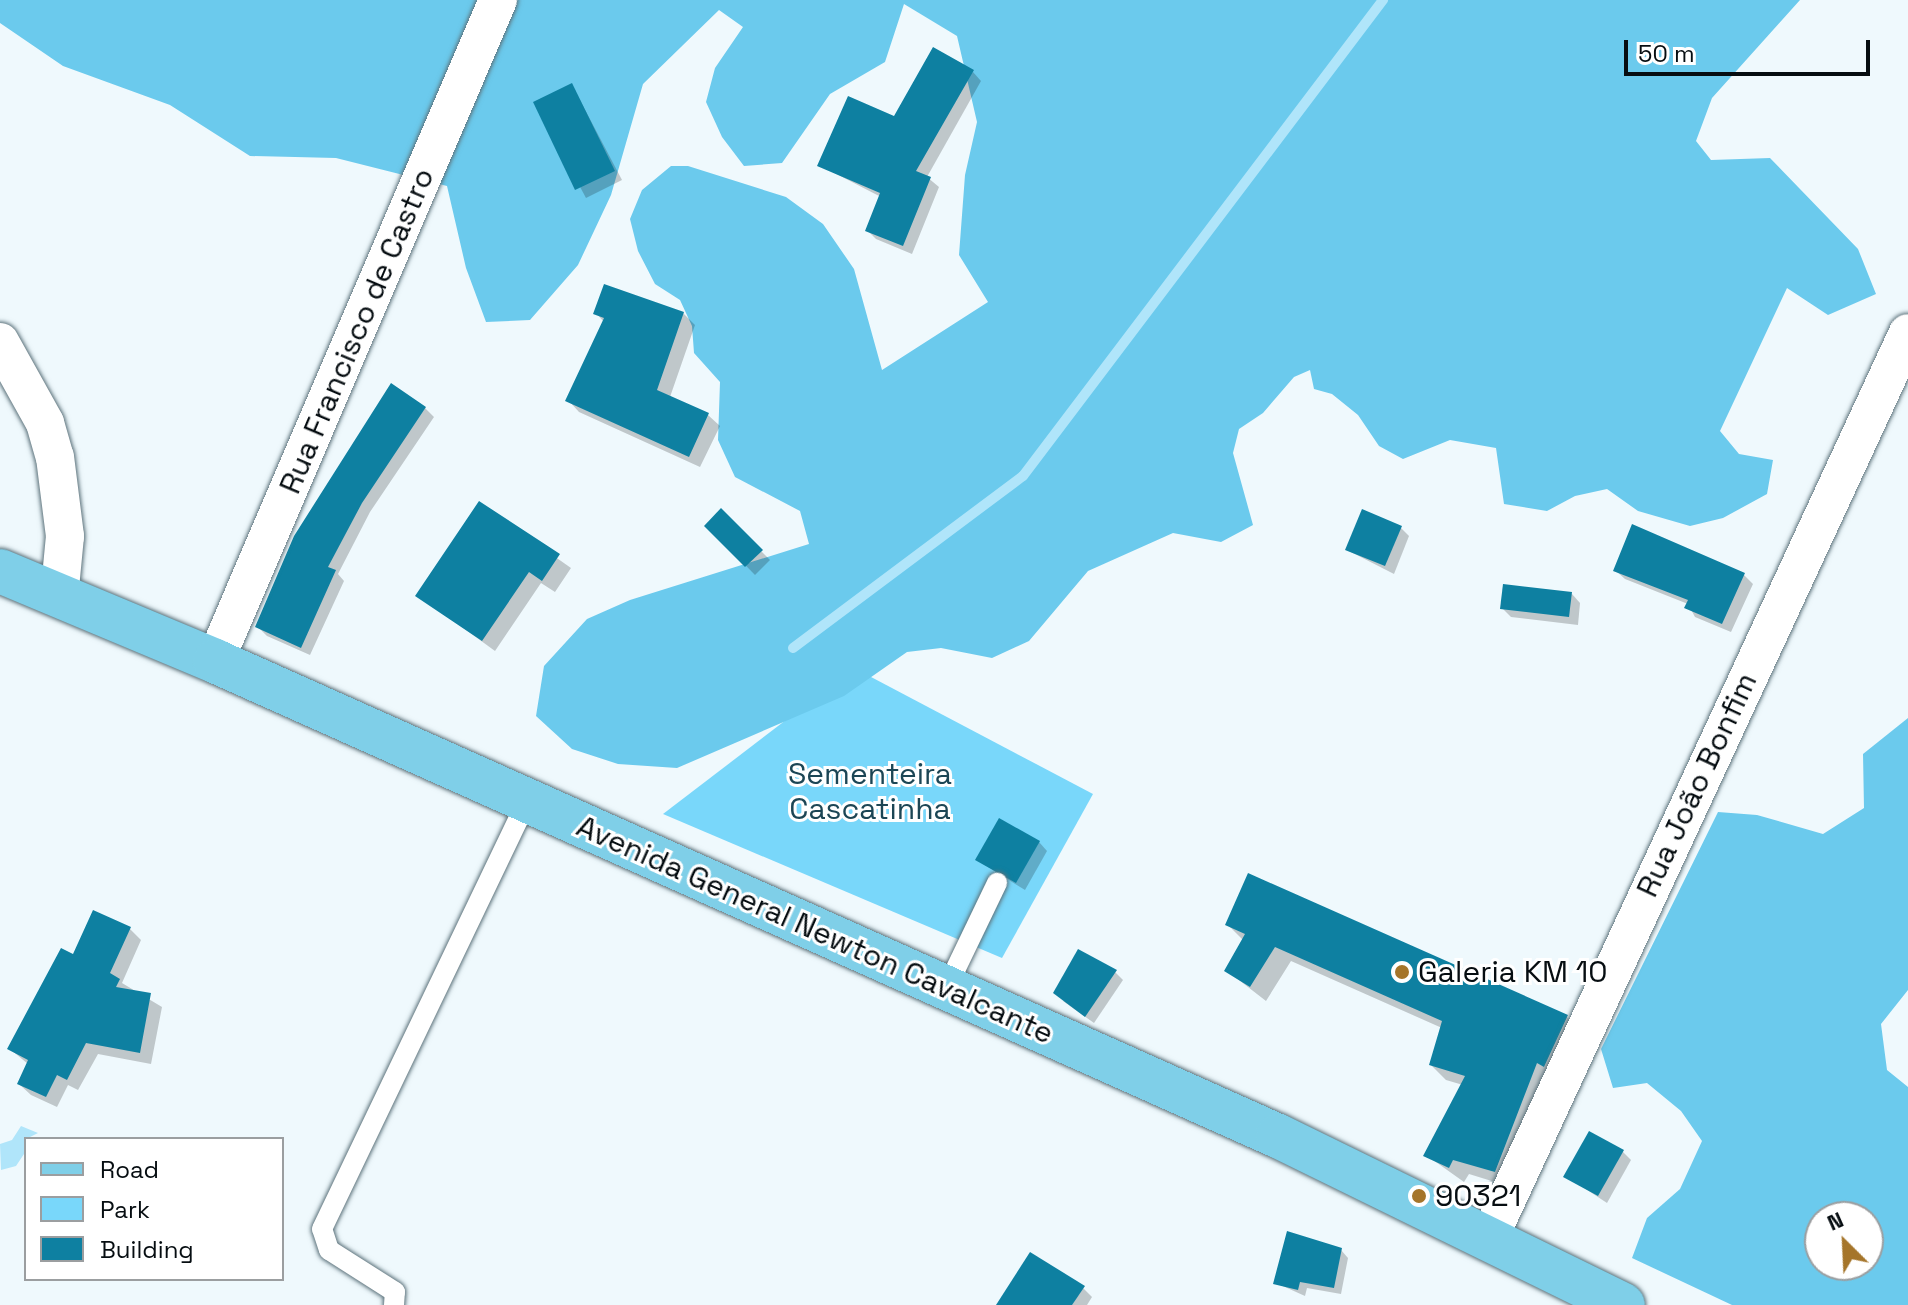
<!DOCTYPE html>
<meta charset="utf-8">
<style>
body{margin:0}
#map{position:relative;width:1908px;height:1305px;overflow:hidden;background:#eff9fd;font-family:"Space Grotesk",sans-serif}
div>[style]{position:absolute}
.green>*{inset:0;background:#79d7fa}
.forest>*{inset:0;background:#6bcaed}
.water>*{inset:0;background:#b0e5fa}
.shadow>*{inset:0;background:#0003}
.stream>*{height:10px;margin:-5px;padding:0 5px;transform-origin:5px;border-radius:5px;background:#b0e5fa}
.building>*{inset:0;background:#0e80a1}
.roads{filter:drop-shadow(0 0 2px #5d737c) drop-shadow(0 0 2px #5d737c)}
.service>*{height:20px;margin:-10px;padding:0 10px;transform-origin:10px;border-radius:10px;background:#fff}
.minor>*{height:38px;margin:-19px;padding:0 19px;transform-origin:19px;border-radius:19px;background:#fff}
.primary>*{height:44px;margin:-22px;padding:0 22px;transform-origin:22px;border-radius:22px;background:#7fcfe8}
.dots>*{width:22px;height:22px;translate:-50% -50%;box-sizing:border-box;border:4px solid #fff;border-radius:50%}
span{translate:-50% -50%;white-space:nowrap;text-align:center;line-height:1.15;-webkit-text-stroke:6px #fff;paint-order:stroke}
.street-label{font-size:30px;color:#060d11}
.park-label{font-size:30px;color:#1c4655}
.poi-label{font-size:30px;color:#060d11}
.left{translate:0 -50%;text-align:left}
.legend{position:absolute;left:24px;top:1137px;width:260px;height:144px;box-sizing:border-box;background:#fff;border:2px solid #9b9ea0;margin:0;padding:10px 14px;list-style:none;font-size:24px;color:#060d11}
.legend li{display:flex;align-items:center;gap:16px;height:40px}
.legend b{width:40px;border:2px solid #9b9ea0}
.north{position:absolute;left:1804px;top:1201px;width:80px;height:80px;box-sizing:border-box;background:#fff;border:2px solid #9b9ea0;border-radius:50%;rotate:336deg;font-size:22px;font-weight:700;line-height:32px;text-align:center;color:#060d11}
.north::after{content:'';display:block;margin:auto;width:28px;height:36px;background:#a5752a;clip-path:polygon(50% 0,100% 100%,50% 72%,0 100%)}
.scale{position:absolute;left:1624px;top:40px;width:246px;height:36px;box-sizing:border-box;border:4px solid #060d11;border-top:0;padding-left:10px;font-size:24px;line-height:28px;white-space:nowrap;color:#060d11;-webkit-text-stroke:6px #fff;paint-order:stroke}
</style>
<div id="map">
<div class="green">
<i style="clip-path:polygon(854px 668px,1093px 794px,1002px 958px,663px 814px)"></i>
</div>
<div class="forest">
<i style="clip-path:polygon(0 0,1800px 0,1712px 98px,1696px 141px,1711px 160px,1770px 158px,1858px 249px,1876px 294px,1828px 315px,1787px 288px,1720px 431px,1739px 454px,1773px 460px,1767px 494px,1723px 518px,1690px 526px,1638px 511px,1607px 489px,1575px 496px,1547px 511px,1504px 504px,1496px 448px,1450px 440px,1403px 459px,1379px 446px,1358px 415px,1332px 394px,1314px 389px,1310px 370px,1294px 377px,1263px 413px,1239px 429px,1233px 453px,1253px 525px,1221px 542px,1173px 533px,1088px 571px,1029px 641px,992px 658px,941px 648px,907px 652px,844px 696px,677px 768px,618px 764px,572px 749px,536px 716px,544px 666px,587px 619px,630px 600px,809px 544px,800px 511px,735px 477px,718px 440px,720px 382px,694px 353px,692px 326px,680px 300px,655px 284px,638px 251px,630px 219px,642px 190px,671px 166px,688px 166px,786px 197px,823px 224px,854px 269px,882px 370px,988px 302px,959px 255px,965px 175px,977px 122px,957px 36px,904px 4px,885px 62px,830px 94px,782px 163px,744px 166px,722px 137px,706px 102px,715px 68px,743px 27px,719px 10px,643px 84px,611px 195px,578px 265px,530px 320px,486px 322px,466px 268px,447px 186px,336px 158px,250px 156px,170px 105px,63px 66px,0 23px)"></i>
<i style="clip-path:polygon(evenodd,1908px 718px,1908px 990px,1881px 1024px,1887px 1070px,1908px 1087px,1908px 1305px,1732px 1305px,1632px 1258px,1647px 1218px,1680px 1189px,1702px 1141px,1681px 1111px,1647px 1083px,1613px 1088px,1601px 1049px,1718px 812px,1757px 815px,1823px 834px,1864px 808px,1863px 754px,1908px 718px,1820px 1217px,1868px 1217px,1868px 1265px,1820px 1265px,1820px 1217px)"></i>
</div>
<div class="water">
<i style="clip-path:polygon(21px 1126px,38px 1133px,26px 1139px,26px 1151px,16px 1166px,1px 1170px,0 1144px,12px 1140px)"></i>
</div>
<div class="shadow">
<i style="clip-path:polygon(973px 72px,981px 81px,927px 177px,939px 187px,912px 254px,876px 239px,868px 231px,881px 197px,819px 165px)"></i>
<i style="clip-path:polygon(572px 85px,622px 180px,586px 198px,535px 103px)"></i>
<i style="clip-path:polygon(596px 313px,683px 313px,695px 325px,670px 397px,708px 415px,720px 426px,700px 467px,579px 412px,568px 400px,604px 322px)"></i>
<i style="clip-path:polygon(425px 408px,434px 417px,370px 512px,338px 574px,344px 581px,310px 655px,267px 636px,258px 627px)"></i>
<i style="clip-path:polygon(480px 504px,571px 568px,555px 592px,541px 583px,495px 651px,418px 595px)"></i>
<i style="clip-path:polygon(721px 511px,770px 560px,755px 575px,707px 526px)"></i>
<i style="clip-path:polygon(1633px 526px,1744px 575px,1753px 584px,1731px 632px,1695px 617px,1688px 604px,1625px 579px,1616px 571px)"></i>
<i style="clip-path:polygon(1400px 527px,1409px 536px,1394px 574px,1347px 550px)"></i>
<i style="clip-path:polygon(1572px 594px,1580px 603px,1578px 625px,1511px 617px,1502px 608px)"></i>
<i style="clip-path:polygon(1039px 842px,1047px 851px,1025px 890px,977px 860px)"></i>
<i style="clip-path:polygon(1227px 924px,1567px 1017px,1582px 1032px,1511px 1187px,1469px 1174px,1464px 1182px,1426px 1155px,1463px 1085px,1446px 1080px,1431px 1065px,1442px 1028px,1291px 961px,1266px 1001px,1226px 970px,1244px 941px)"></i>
<i style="clip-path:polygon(129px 928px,141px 940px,122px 983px,162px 1007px,151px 1064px,98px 1054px,78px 1090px,68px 1085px,57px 1107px,31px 1095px,19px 1084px,28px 1064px,10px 1049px,74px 957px)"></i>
<i style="clip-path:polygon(1115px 972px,1123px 980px,1094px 1023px,1063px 1001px)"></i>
<i style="clip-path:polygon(1622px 1151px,1631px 1160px,1607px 1203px,1566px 1176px)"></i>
<i style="clip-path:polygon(1341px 1250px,1348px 1258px,1341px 1294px,1307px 1288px,1305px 1296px,1276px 1283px)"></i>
<i style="clip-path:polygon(1083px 1288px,1092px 1297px,1087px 1305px,1009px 1305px)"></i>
</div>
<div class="stream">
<i style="left:793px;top:648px;width:287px;rotate:-36.8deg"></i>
<i style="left:1023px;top:476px;width:597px;rotate:-52.9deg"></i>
</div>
<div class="building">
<i style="clip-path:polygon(933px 47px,974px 70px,916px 171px,931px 177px,903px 246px,865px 231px,880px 193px,817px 166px,848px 96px,894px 116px)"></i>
<i style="clip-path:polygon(572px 83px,615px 171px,575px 190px,533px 102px)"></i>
<i style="clip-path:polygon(604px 284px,684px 312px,657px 390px,709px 413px,689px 457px,565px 401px,604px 318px,593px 314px)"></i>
<i style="clip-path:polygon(391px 383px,426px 407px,362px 503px,328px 567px,336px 570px,301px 648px,255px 627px,294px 536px)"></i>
<i style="clip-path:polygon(479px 501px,560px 554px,542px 581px,529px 572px,482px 641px,415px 596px)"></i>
<i style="clip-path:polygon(721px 508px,763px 550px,745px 567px,704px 526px)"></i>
<i style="clip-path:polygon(1362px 509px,1402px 526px,1385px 566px,1345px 550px)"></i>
<i style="clip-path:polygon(1632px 524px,1745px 573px,1722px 624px,1684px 608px,1688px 600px,1613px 571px)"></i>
<i style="clip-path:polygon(1503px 584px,1572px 592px,1569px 617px,1500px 609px)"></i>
<i style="clip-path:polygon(999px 818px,1040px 841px,1016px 883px,975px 860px)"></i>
<i style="clip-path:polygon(1248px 873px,1568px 1015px,1544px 1067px,1537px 1063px,1495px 1172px,1453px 1160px,1449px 1168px,1423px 1156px,1465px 1076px,1429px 1065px,1442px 1021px,1275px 947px,1250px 987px,1224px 971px,1245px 934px,1225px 925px)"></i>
<i style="clip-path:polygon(93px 910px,131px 927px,110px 973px,120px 979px,116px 987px,151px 993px,140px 1053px,86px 1043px,67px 1080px,57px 1075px,46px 1097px,17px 1084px,28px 1060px,7px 1049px,61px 948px,73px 954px)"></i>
<i style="clip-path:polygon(1078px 949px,1117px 970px,1085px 1017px,1053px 993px)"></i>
<i style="clip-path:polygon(1589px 1131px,1624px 1150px,1598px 1196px,1563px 1177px)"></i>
<i style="clip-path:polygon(1287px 1231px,1342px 1248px,1334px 1288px,1300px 1282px,1298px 1290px,1273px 1284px)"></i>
<i style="clip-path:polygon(1030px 1252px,1085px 1286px,1072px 1305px,996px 1305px)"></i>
</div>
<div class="roads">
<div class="service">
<i style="left:946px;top:989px;width:118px;rotate:-64.3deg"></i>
<i style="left:394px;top:1305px;width:13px;rotate:-86deg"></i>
<i style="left:395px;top:1292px;width:78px;rotate:-147.5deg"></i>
<i style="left:329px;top:1250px;width:22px;rotate:-108deg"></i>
<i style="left:322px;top:1229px;width:475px;rotate:-64.4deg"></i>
</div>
<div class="minor">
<i style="left:0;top:342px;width:93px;rotate:60.9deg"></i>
<i style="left:45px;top:423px;width:35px;rotate:74deg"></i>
<i style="left:55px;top:457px;width:80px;rotate:82.8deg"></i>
<i style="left:65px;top:536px;width:62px;rotate:95.5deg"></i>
<i style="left:215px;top:661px;width:719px;rotate:-66.82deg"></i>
<i style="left:1489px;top:1238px;width:997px;rotate:-65.16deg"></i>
</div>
<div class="primary">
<i style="left:0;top:571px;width:233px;rotate:22.7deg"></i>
<i style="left:215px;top:661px;width:1164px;rotate:24.08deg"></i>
<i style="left:1278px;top:1136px;width:384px;rotate:26.1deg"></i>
</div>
</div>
<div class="dots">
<i style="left:1402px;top:972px;background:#a5752a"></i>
<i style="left:1419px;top:1196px;background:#a5752a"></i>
</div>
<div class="street-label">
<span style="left:357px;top:331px;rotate:-67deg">Rua Francisco de Castro</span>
<span style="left:1697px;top:785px;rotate:-65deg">Rua João Bonfim</span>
<span style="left:815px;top:930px;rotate:24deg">Avenida General Newton Cavalcante</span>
</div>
<div class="park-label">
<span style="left:870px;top:791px">Sementeira<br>Cascatinha</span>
</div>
<div class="poi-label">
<span class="left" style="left:1418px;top:972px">Galeria KM 10</span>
<span class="left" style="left:1435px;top:1196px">90321</span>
</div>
<ul class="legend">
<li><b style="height:10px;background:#7fcfe8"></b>Road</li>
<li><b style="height:22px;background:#79d7fa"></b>Park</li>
<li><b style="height:22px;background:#0e80a1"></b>Building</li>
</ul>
<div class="north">N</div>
<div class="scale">50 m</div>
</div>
